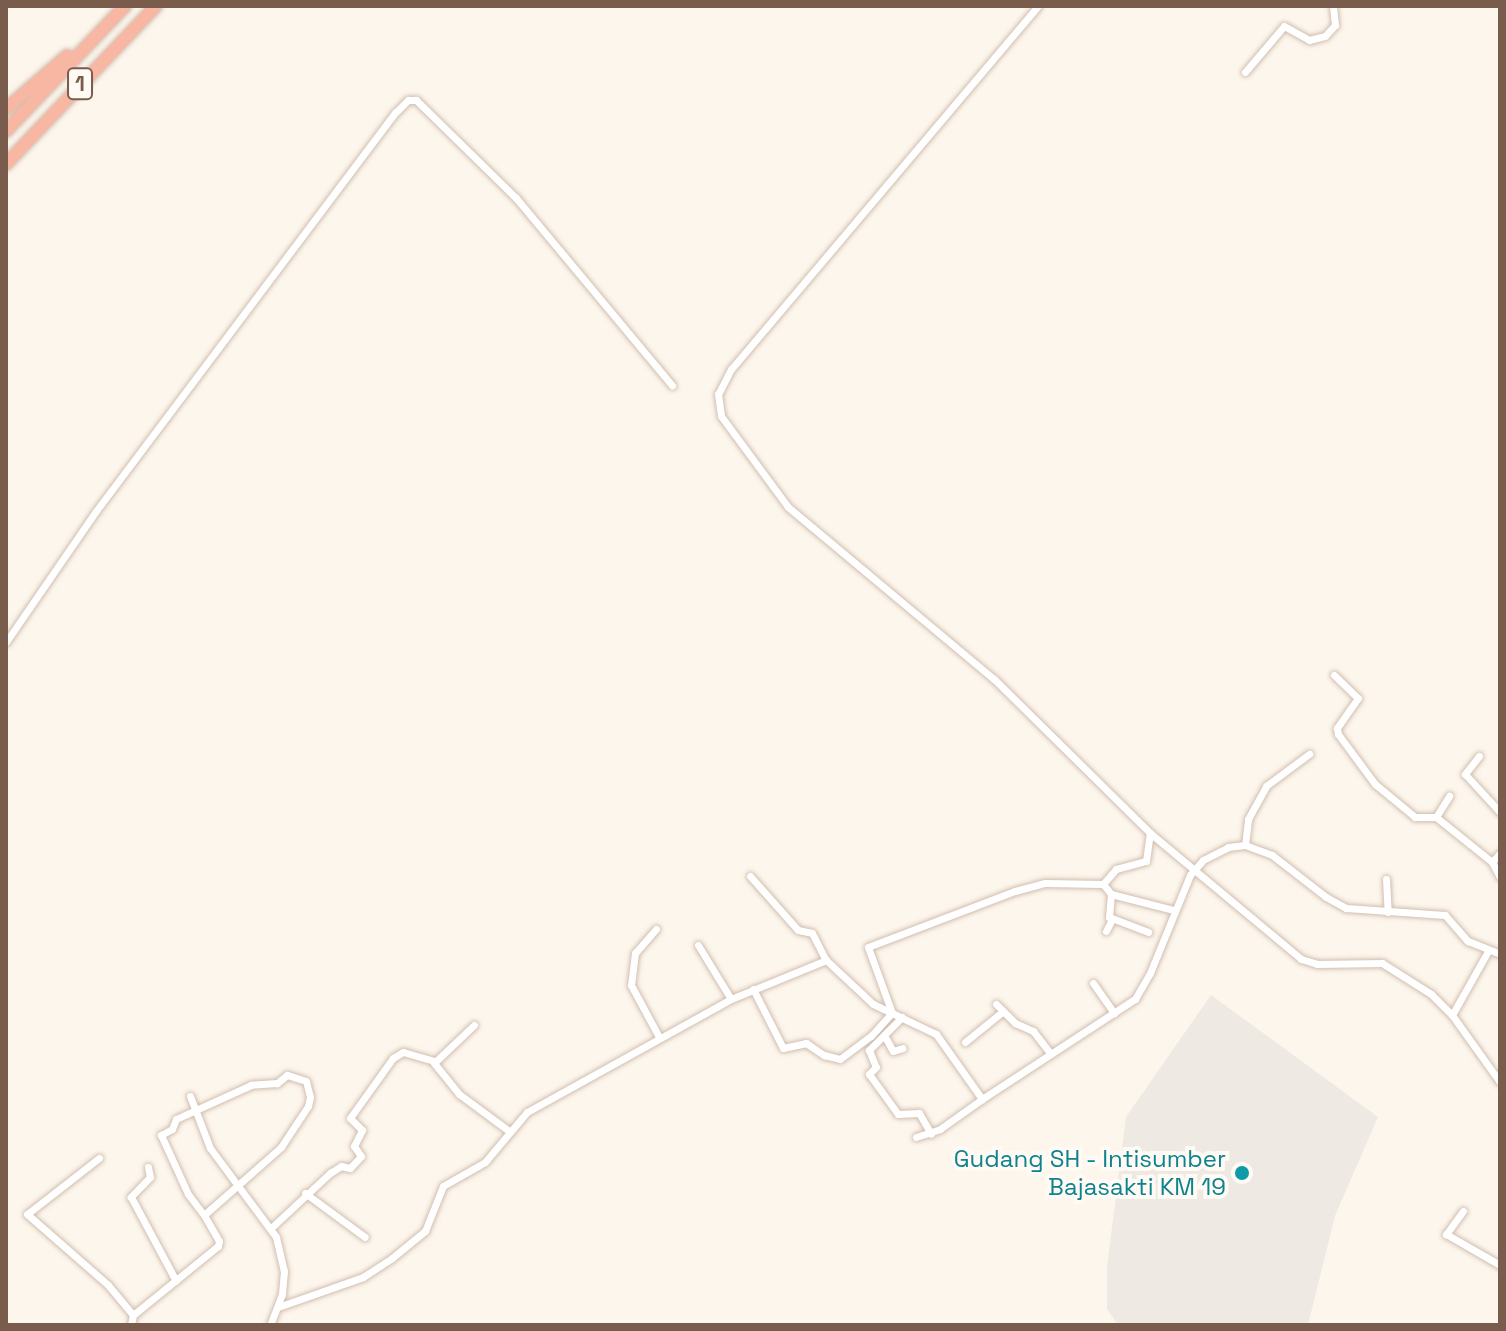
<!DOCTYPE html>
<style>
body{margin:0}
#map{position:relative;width:1506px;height:1331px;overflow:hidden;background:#fdf6ec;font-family:"Space Grotesk",sans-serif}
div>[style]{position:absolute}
.industrial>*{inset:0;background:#efe9e4}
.roads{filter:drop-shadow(0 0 2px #d1beb0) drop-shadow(0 0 2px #d1beb0)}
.street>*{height:7px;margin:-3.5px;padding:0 3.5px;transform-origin:3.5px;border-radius:3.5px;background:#fff}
.highway>*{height:12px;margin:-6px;padding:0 6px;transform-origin:6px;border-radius:6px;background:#f7b7a3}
.dots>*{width:22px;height:22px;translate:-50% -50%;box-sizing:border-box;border:4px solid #fffaf3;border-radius:50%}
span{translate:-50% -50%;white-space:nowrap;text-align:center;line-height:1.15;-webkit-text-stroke:8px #fffaf3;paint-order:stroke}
.shield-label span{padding:2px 6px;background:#fffaf3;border:2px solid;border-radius:6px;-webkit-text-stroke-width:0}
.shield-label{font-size:22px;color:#7a5c4d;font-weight:700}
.culture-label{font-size:24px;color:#0d838f}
.right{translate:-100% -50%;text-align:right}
.frame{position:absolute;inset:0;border:8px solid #7a5c4d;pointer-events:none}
</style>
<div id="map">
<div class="industrial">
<i style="clip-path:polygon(1211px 995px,1378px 1117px,1335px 1216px,1308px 1325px,1118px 1325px,1107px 1309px,1107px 1267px,1126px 1117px)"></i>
</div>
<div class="roads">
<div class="street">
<i style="left:1038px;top:6px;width:475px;rotate:130.2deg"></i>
<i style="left:731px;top:369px;width:28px;rotate:117deg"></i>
<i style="left:718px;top:394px;width:22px;rotate:82deg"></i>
<i style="left:721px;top:416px;width:113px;rotate:53.6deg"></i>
<i style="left:788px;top:507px;width:268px;rotate:39.9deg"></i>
<i style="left:994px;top:679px;width:219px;rotate:44.6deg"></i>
<i style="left:1150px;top:833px;width:197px;rotate:39.8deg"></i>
<i style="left:1301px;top:959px;width:17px;rotate:17deg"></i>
<i style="left:1317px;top:964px;width:65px;rotate:-0.9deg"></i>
<i style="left:1382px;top:963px;width:58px;rotate:32.3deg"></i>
<i style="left:1431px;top:994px;width:30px;rotate:45deg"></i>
<i style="left:1452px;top:1015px;width:82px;rotate:54.4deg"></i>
<i style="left:1245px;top:72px;width:60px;rotate:-49.7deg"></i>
<i style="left:1284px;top:26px;width:29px;rotate:29deg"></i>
<i style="left:1309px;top:40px;width:16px;rotate:-14deg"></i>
<i style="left:1325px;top:36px;width:15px;rotate:-48deg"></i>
<i style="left:1335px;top:25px;width:19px;rotate:-96deg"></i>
<i style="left:6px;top:642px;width:159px;rotate:-55.5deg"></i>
<i style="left:96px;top:511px;width:499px;rotate:-53.1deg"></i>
<i style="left:396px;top:112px;width:17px;rotate:-45deg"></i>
<i style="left:408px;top:100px;width:8px"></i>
<i style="left:416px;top:100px;width:140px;rotate:44.4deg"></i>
<i style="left:516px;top:198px;width:244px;rotate:50.2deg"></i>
<i style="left:1334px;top:675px;width:33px;rotate:44deg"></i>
<i style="left:1358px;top:698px;width:37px;rotate:125deg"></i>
<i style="left:1337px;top:728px;width:6px;rotate:81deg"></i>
<i style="left:1338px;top:734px;width:62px;rotate:53.5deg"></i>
<i style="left:1375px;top:784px;width:52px;rotate:39.5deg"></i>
<i style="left:1415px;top:817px;width:21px"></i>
<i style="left:1436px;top:817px;width:72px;rotate:38.8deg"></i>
<i style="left:1479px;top:756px;width:23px;rotate:128deg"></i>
<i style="left:1465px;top:774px;width:52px;rotate:47.4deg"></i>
<i style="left:1436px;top:817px;width:25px;rotate:-58deg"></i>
<i style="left:1245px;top:845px;width:26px;rotate:-83deg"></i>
<i style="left:1248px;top:819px;width:38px;rotate:-61deg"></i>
<i style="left:1266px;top:786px;width:54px;rotate:-36.7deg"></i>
<i style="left:1500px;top:853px;width:12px;rotate:132deg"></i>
<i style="left:1492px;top:862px;width:17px;rotate:62deg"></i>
<i style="left:750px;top:876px;width:72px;rotate:48.4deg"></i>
<i style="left:798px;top:930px;width:14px;rotate:12deg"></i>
<i style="left:812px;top:933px;width:30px;rotate:63deg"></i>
<i style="left:1386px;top:879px;width:33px;rotate:87deg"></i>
<i style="left:1103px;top:884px;width:20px;rotate:-49deg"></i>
<i style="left:1116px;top:869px;width:31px;rotate:-15deg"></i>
<i style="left:1146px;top:861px;width:28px;rotate:-82deg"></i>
<i style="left:1111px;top:894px;width:23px;rotate:95deg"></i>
<i style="left:1109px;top:917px;width:42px;rotate:21deg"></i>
<i style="left:656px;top:929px;width:32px;rotate:131deg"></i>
<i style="left:635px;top:953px;width:32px;rotate:97deg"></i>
<i style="left:631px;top:985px;width:59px;rotate:61.7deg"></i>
<i style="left:1106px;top:931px;width:13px;rotate:-63deg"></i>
<i style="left:698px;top:945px;width:63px;rotate:58.6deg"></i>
<i style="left:1093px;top:983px;width:37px;rotate:55deg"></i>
<i style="left:753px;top:989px;width:66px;rotate:63deg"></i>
<i style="left:783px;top:1048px;width:24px;rotate:-12deg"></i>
<i style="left:806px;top:1043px;width:22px;rotate:34deg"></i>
<i style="left:824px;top:1055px;width:16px;rotate:14deg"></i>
<i style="left:840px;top:1059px;width:39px;rotate:-37deg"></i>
<i style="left:871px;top:1036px;width:31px;rotate:-48deg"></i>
<i style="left:892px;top:1013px;width:70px;rotate:-110deg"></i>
<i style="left:868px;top:947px;width:157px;rotate:-20.9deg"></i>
<i style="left:1015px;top:891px;width:31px;rotate:-15deg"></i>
<i style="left:1045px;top:883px;width:58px;rotate:1deg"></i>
<i style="left:1103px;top:884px;width:13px;rotate:51deg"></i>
<i style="left:1111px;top:894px;width:65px;rotate:14.3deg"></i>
<i style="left:996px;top:1004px;width:27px;rotate:45deg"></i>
<i style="left:1015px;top:1023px;width:20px;rotate:24deg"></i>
<i style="left:1033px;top:1031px;width:29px;rotate:52deg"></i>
<i style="left:1452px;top:1015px;width:73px;rotate:-60.6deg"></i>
<i style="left:902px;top:1017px;width:47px;rotate:135deg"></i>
<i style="left:869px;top:1050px;width:18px;rotate:68deg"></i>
<i style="left:876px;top:1067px;width:10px;rotate:135deg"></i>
<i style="left:869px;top:1074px;width:49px;rotate:54.1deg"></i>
<i style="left:898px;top:1114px;width:21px;rotate:-3deg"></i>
<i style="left:919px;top:1113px;width:24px;rotate:60deg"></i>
<i style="left:474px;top:1025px;width:55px;rotate:136.5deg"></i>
<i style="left:434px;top:1063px;width:40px;rotate:51deg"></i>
<i style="left:459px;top:1094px;width:62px;rotate:36.5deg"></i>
<i style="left:884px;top:1035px;width:18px;rotate:61deg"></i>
<i style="left:893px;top:1051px;width:10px;rotate:-17deg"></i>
<i style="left:965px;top:1042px;width:48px;rotate:-39deg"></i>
<i style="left:190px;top:1096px;width:56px;rotate:69deg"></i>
<i style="left:210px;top:1148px;width:111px;rotate:53.4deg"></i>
<i style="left:276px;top:1237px;width:35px;rotate:77deg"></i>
<i style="left:284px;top:1271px;width:23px;rotate:95deg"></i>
<i style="left:282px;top:1294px;width:33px;rotate:111deg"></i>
<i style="left:916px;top:1137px;width:25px;rotate:-18deg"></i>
<i style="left:940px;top:1129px;width:52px;rotate:-35.5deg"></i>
<i style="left:99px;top:1158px;width:91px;rotate:142.1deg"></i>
<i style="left:27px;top:1214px;width:108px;rotate:41.2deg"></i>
<i style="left:108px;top:1285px;width:39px;rotate:50deg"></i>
<i style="left:148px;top:1167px;width:10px;rotate:79deg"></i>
<i style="left:150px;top:1177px;width:28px;rotate:134deg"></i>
<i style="left:131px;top:1197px;width:95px;rotate:61.8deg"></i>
<i style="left:305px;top:1193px;width:74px;rotate:36.3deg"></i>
<i style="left:1463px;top:1211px;width:29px;rotate:126deg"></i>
<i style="left:1446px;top:1234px;width:62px;rotate:29.9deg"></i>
<i style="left:271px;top:1228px;width:81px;rotate:-43deg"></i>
<i style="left:330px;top:1173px;width:13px;rotate:-32deg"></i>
<i style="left:341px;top:1166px;width:9px;rotate:13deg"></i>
<i style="left:350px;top:1168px;width:16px;rotate:-47deg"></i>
<i style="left:361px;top:1156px;width:12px;rotate:-125deg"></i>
<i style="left:354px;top:1146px;width:18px;rotate:-63deg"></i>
<i style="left:362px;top:1130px;width:17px;rotate:-135deg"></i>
<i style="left:350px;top:1118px;width:74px;rotate:-54.4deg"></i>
<i style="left:393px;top:1058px;width:12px;rotate:-31deg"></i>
<i style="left:403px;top:1052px;width:32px;rotate:16deg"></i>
<i style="left:278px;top:1307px;width:90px;rotate:-19.4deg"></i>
<i style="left:363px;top:1277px;width:35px;rotate:-33deg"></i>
<i style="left:392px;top:1258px;width:43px;rotate:-39.3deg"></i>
<i style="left:425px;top:1231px;width:48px;rotate:-68.2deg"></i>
<i style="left:443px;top:1186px;width:48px;rotate:-29.7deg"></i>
<i style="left:485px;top:1162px;width:65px;rotate:-50deg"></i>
<i style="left:527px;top:1112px;width:233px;rotate:-29deg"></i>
<i style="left:731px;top:999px;width:103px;rotate:-22.3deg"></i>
<i style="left:826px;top:960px;width:64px;rotate:43.1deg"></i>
<i style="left:873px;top:1004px;width:70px;rotate:25.5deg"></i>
<i style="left:936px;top:1034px;width:80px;rotate:54.7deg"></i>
<i style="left:982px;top:1099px;width:183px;rotate:-33.2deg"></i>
<i style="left:1135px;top:999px;width:30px;rotate:-60deg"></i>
<i style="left:1150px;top:973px;width:106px;rotate:-67.8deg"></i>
<i style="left:1190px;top:875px;width:20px;rotate:-49deg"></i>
<i style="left:1203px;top:860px;width:28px;rotate:-27deg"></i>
<i style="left:1228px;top:847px;width:17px;rotate:-7deg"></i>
<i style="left:1245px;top:845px;width:29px;rotate:20deg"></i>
<i style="left:1272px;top:855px;width:68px;rotate:37.9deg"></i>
<i style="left:1326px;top:897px;width:23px;rotate:29deg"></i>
<i style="left:1346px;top:908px;width:99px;rotate:4deg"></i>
<i style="left:1445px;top:915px;width:35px;rotate:49deg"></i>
<i style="left:1468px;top:941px;width:35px;rotate:22deg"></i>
<i style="left:131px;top:1325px;width:10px;rotate:-79deg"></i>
<i style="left:133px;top:1315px;width:109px;rotate:-39.1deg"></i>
<i style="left:218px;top:1246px;width:5px;rotate:-79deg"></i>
<i style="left:219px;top:1241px;width:30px;rotate:-120deg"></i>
<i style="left:204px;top:1215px;width:103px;rotate:-41.4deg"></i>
<i style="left:281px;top:1147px;width:49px;rotate:-56.6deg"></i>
<i style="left:308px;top:1106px;width:9px;rotate:-77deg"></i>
<i style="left:310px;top:1097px;width:16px;rotate:-104deg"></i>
<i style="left:306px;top:1081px;width:20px;rotate:-162deg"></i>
<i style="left:287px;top:1075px;width:13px;rotate:141deg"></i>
<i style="left:277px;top:1083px;width:26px;rotate:176deg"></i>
<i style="left:251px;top:1085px;width:82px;rotate:155.6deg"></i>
<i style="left:176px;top:1119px;width:11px;rotate:112deg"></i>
<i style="left:172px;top:1129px;width:13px;rotate:151deg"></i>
<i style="left:161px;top:1135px;width:65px;rotate:65.4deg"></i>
<i style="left:188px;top:1194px;width:26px;rotate:53deg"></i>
</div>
<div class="highway">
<i style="left:6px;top:109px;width:81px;rotate:-41deg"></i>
<i style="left:6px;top:131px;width:173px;rotate:-46.4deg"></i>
<i style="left:6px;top:164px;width:218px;rotate:-46.5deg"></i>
</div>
</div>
<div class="dots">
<i style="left:1242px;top:1173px;background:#0f9aa8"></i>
</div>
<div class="shield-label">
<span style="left:80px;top:84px">1</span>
</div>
<div class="culture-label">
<span class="right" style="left:1226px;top:1173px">Gudang SH - Intisumber<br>Bajasakti KM 19</span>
</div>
<div class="frame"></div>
</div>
